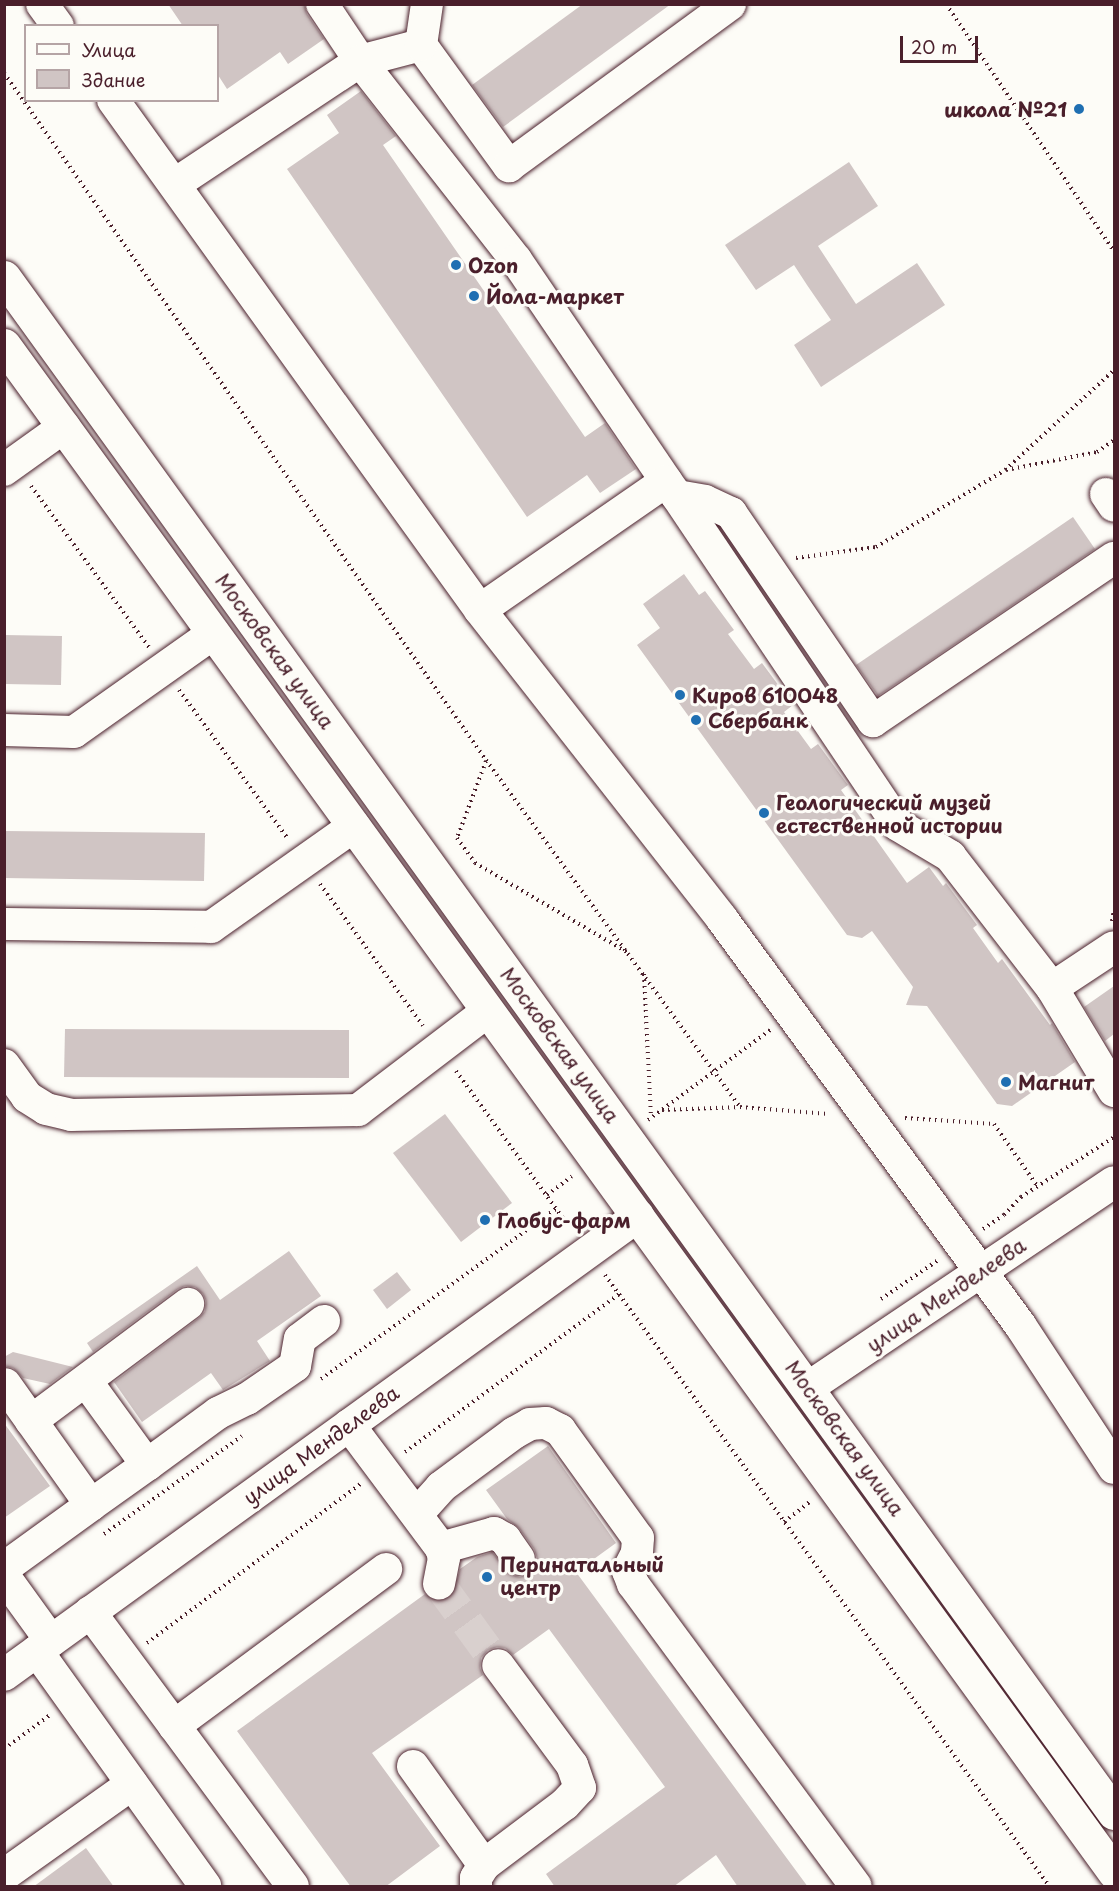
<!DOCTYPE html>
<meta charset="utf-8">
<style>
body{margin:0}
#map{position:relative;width:1119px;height:1891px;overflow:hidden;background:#fdfcf7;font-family:"Playpen Sans",sans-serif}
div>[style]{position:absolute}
.building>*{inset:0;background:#d0c5c4}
.minor-tunnel>*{height:32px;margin-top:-16px;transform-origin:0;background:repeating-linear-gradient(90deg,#d9d0ce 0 32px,transparent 0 48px)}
.path>*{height:4px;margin-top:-2px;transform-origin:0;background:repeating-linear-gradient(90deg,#4a1f2b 0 1.5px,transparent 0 6px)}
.roads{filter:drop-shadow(0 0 2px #4a1f2b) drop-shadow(0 0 2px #4a1f2b)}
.minor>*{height:32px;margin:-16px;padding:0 16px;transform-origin:16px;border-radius:16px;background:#fdfcf7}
.major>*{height:33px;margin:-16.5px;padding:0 16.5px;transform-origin:16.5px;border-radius:16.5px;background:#fdfcf7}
.dots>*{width:16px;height:16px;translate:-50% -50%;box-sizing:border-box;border:3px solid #fdfcf7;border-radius:50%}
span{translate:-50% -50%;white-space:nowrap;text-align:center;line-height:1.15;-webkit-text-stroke:6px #fdfcf7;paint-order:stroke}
.poi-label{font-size:20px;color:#4a1f2b;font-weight:700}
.right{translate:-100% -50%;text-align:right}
.left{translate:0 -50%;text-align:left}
.street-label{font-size:20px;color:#4a1f2b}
.frame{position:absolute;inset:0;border:6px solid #4a1f2b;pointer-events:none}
.legend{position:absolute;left:24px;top:24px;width:195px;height:78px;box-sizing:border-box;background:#fdfcf7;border:2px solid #b5a4a5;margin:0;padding:8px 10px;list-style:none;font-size:18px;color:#4a1f2b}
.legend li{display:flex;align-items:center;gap:12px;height:30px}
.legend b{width:30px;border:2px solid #b5a4a5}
.scale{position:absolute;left:900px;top:36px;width:78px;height:27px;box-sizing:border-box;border:3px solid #4a1f2b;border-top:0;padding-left:8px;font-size:18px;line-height:21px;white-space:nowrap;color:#4a1f2b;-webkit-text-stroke:4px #fdfcf7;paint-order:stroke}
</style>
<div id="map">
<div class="building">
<i style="clip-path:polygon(168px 4px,304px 4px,307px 14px,324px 39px,288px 64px,280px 52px,227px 89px,218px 75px,218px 26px,183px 26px)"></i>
<i style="clip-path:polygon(583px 4px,671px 4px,503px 127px,472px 85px)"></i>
<i style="clip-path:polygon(361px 91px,396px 136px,383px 145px,585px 437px,605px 423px,636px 469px,600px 493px,587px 475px,527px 517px,287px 169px,339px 133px,327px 115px)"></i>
<i style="clip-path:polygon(849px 162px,878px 206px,818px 246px,856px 304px,917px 263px,945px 305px,821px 387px,794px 345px,831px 320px,807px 285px,794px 265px,756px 290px,725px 245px)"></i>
<i style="clip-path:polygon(1073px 517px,1095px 549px,878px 696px,856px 665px)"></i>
<i style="clip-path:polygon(684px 574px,699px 595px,705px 591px,734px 630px,728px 634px,754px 669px,762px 663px,793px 705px,784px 712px,811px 749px,818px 744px,848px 785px,841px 790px,907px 883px,929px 867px,943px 886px,946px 883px,977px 925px,973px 928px,998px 963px,1002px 959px,1050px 1025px,1052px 1023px,1075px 1062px,1012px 1106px,997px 1104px,927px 1006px,906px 1005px,913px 987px,872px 931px,862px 938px,847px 935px,637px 645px,660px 628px,643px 604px)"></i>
<i style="clip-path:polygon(4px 635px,62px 636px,61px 685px,4px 684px)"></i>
<i style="clip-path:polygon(4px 831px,205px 833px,204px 881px,4px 878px)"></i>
<i style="clip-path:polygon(1114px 986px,1114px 1034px,1105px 1041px,1084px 1007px)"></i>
<i style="clip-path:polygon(65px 1029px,349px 1030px,349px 1078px,64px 1077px)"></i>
<i style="clip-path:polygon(445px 1114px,512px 1203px,461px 1242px,393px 1153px)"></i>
<i style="clip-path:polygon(289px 1251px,321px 1296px,257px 1341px,270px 1361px,223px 1390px,211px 1373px,142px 1422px,114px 1382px,199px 1318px,205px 1311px,206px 1301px,203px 1294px,195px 1287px,185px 1286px,178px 1289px,93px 1352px,87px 1343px,197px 1266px,220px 1300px)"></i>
<i style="clip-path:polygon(397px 1272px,411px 1290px,387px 1309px,373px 1290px)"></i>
<i style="clip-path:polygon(13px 1352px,73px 1367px,50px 1384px,23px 1378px,13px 1368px,4px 1366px,4px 1357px)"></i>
<i style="clip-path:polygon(4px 1423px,50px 1486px,4px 1518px)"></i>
<i style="clip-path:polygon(548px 1446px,616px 1543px,576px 1572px,808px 1887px,738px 1887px,716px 1855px,673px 1887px,555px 1887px,546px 1874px,665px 1787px,549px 1629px,513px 1655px,505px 1648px,497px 1647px,488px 1650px,481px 1658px,480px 1668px,483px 1675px,372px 1753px,440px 1846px,385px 1887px,351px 1887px,237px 1731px,425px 1594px,436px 1602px,444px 1601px,452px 1596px,460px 1569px,477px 1557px,492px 1552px,511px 1575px,520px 1577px,530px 1573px,535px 1567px,537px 1558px,534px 1549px,519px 1528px,507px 1519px,486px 1490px)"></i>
<i style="clip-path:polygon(86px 1848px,114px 1887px,33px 1887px)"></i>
</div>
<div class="minor-tunnel">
<i style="left:439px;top:1584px;width:100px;rotate:53.9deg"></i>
</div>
<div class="path">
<i style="left:946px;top:4px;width:299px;rotate:55.8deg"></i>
<i style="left:4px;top:73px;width:839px;rotate:54.95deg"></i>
<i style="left:486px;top:760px;width:430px;rotate:53.8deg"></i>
<i style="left:1006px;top:470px;width:93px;rotate:-11.2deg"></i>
<i style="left:1097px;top:452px;width:21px;rotate:-35deg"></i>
<i style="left:31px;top:486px;width:200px;rotate:53.8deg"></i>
<i style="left:796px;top:558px;width:81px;rotate:-7.8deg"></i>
<i style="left:876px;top:547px;width:150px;rotate:-30.8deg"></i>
<i style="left:1005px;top:470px;width:148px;rotate:-42.5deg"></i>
<i style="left:179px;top:690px;width:185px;rotate:53.8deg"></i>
<i style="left:486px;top:761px;width:82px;rotate:110.6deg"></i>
<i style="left:457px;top:838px;width:31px;rotate:54deg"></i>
<i style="left:475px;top:863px;width:176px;rotate:30.4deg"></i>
<i style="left:320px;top:884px;width:175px;rotate:54deg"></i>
<i style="left:1112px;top:921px;width:11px;rotate:-80deg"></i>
<i style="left:644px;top:974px;width:143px;rotate:87.2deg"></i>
<i style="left:456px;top:1071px;width:190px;rotate:54deg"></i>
<i style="left:662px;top:1110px;width:78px;rotate:-2.2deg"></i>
<i style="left:740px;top:1107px;width:89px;rotate:4.5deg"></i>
<i style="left:905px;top:1118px;width:89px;rotate:3.9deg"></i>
<i style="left:994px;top:1124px;width:77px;rotate:55.1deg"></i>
<i style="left:648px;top:1120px;width:152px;rotate:-36.4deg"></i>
<i style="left:547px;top:1195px;width:31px;rotate:-37deg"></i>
<i style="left:983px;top:1229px;width:25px;rotate:-34deg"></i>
<i style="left:1004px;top:1215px;width:25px;rotate:-47deg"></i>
<i style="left:1021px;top:1197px;width:111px;rotate:-32.8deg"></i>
<i style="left:605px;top:1275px;width:755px;rotate:53.99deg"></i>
<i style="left:881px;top:1299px;width:68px;rotate:-34.2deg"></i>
<i style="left:321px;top:1379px;width:290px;rotate:-35.9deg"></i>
<i style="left:405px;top:1452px;width:266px;rotate:-36.4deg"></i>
<i style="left:784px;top:1522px;width:33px;rotate:-38deg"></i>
<i style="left:104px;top:1534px;width:169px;rotate:-35.4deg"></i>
<i style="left:147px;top:1643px;width:266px;rotate:-36.7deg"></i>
<i style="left:4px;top:1749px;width:57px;rotate:-36.5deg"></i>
</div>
<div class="roads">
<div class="minor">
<i style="left:42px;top:4px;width:27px;rotate:54deg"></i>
<i style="left:322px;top:4px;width:69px;rotate:56.3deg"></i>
<i style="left:360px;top:61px;width:253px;rotate:51.9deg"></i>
<i style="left:516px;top:260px;width:267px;rotate:55.8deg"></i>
<i style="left:421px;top:45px;width:150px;rotate:54deg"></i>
<i style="left:509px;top:166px;width:274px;rotate:-36.2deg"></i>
<i style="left:113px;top:100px;width:628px;rotate:54.26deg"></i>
<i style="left:480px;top:610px;width:392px;rotate:51.9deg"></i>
<i style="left:722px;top:919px;width:504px;rotate:53.72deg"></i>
<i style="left:1020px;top:1325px;width:171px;rotate:56.7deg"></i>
<i style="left:175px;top:184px;width:222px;rotate:-33.6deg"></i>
<i style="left:360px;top:61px;width:63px;rotate:-14.7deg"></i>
<i style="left:421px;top:45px;width:41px;rotate:-81.7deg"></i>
<i style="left:4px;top:470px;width:74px;rotate:-35.6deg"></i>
<i style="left:1106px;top:494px;width:14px;rotate:56deg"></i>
<i style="left:677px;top:496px;width:396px;rotate:56.1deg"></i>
<i style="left:898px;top:825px;width:61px;rotate:30.8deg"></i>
<i style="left:950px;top:856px;width:167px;rotate:52.3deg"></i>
<i style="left:1052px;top:988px;width:120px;rotate:59deg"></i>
<i style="left:480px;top:610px;width:226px;rotate:-34.7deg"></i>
<i style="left:666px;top:481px;width:19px;rotate:54deg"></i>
<i style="left:677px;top:496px;width:28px;rotate:10deg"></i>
<i style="left:705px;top:501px;width:29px;rotate:25deg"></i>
<i style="left:731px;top:513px;width:252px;rotate:55.7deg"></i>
<i style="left:873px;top:721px;width:291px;rotate:-34.1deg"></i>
<i style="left:4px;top:730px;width:70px;rotate:1.6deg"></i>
<i style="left:74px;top:732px;width:171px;rotate:-35.3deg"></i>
<i style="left:4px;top:924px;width:207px;rotate:0.8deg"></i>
<i style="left:211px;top:927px;width:175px;rotate:-35.2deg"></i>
<i style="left:1052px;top:988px;width:74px;rotate:-33.5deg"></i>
<i style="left:4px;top:1065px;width:39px;rotate:54deg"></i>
<i style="left:27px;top:1097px;width:22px;rotate:32deg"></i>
<i style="left:46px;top:1109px;width:26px;rotate:13deg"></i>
<i style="left:71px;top:1115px;width:287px;rotate:-1deg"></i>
<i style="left:358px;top:1110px;width:163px;rotate:-37.3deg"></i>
<i style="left:86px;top:1381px;width:104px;rotate:54deg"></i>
<i style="left:147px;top:1465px;width:69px;rotate:144.5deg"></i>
<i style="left:809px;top:1387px;width:367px;rotate:-33.9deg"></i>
<i style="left:31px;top:1421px;width:196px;rotate:-36.7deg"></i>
<i style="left:349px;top:1425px;width:154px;rotate:53.2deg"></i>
<i style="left:441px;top:1548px;width:10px;rotate:73deg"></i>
<i style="left:444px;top:1558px;width:26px;rotate:101deg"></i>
<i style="left:147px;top:1465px;width:88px;rotate:-36.2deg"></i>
<i style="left:218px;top:1413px;width:32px;rotate:-26deg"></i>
<i style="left:247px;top:1399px;width:58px;rotate:-34.5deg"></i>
<i style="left:295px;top:1366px;width:27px;rotate:-80deg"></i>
<i style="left:300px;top:1339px;width:30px;rotate:-37deg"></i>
<i style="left:417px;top:1514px;width:36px;rotate:-48deg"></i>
<i style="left:441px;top:1487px;width:91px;rotate:-36.5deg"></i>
<i style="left:514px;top:1433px;width:18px;rotate:-29deg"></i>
<i style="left:530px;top:1424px;width:16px;rotate:-4deg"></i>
<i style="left:546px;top:1423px;width:16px;rotate:27deg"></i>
<i style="left:560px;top:1430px;width:133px;rotate:54.2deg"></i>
<i style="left:638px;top:1538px;width:15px;rotate:94deg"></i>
<i style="left:637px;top:1553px;width:20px;rotate:117deg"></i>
<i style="left:628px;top:1571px;width:14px;rotate:69deg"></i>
<i style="left:633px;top:1584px;width:375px;rotate:53.6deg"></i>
<i style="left:441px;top:1548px;width:55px;rotate:-15.8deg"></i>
<i style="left:494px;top:1533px;width:13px;rotate:29deg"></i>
<i style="left:505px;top:1539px;width:24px;rotate:55deg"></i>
<i style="left:4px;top:1568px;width:107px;rotate:-35.9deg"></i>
<i style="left:91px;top:1505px;width:148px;rotate:-125.4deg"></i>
<i style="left:4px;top:1576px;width:80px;rotate:54.1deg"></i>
<i style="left:90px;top:1612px;width:341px;rotate:53.5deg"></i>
<i style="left:37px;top:1651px;width:289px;rotate:54.4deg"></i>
<i style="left:4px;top:1675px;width:783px;rotate:-35.9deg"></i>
<i style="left:174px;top:1726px;width:264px;rotate:-36.5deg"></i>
<i style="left:413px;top:1766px;width:122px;rotate:54.4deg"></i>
<i style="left:484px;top:1865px;width:15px;rotate:122deg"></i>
<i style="left:476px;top:1878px;width:8px;rotate:90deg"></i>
<i style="left:484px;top:1865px;width:101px;rotate:-37deg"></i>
<i style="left:565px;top:1804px;width:22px;rotate:-47deg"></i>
<i style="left:580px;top:1788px;width:24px;rotate:-109deg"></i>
<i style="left:572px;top:1765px;width:124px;rotate:-126.5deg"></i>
<i style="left:4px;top:1875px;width:157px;rotate:-35.4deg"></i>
</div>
<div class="major">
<i style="left:4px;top:277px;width:1895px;rotate:54.15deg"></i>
<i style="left:4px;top:345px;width:1888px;rotate:53.99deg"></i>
</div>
</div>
<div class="dots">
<i style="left:1079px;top:109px;background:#1f6fb2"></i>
<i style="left:456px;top:265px;background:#1f6fb2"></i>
<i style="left:474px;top:296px;background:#1f6fb2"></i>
<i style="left:680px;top:695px;background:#1f6fb2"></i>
<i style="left:696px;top:720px;background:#1f6fb2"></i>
<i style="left:764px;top:813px;background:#1f6fb2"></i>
<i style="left:1006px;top:1082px;background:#1f6fb2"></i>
<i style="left:485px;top:1220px;background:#1f6fb2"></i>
<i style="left:487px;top:1577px;background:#1f6fb2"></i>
</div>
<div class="poi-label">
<span class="right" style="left:1067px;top:109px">школа №21</span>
<span class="left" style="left:468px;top:265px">Ozon</span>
<span class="left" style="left:486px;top:296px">Йола-маркет</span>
<span class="left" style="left:692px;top:695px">Киров 610048</span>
<span class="left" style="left:708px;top:720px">Сбербанк</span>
<span class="left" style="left:776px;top:814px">Геологический музей<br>естественной истории</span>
<span class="left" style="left:1018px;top:1082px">Магнит</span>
<span class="left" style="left:497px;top:1220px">Глобус-фарм</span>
<span class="left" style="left:500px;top:1576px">Перинатальный<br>центр</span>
</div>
<div class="street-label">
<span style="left:275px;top:651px;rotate:54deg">Московская улица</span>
<span style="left:560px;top:1045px;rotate:54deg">Московская улица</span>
<span style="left:946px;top:1295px;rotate:-34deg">улица Менделеева</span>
<span style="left:845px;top:1438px;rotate:54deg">Московская улица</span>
<span style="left:321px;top:1445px;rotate:-36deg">улица Менделеева</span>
</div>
<div class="frame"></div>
<ul class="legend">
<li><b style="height:8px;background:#fdfcf7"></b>Улица</li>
<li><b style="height:16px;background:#d0c5c4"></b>Здание</li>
</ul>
<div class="scale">20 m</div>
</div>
